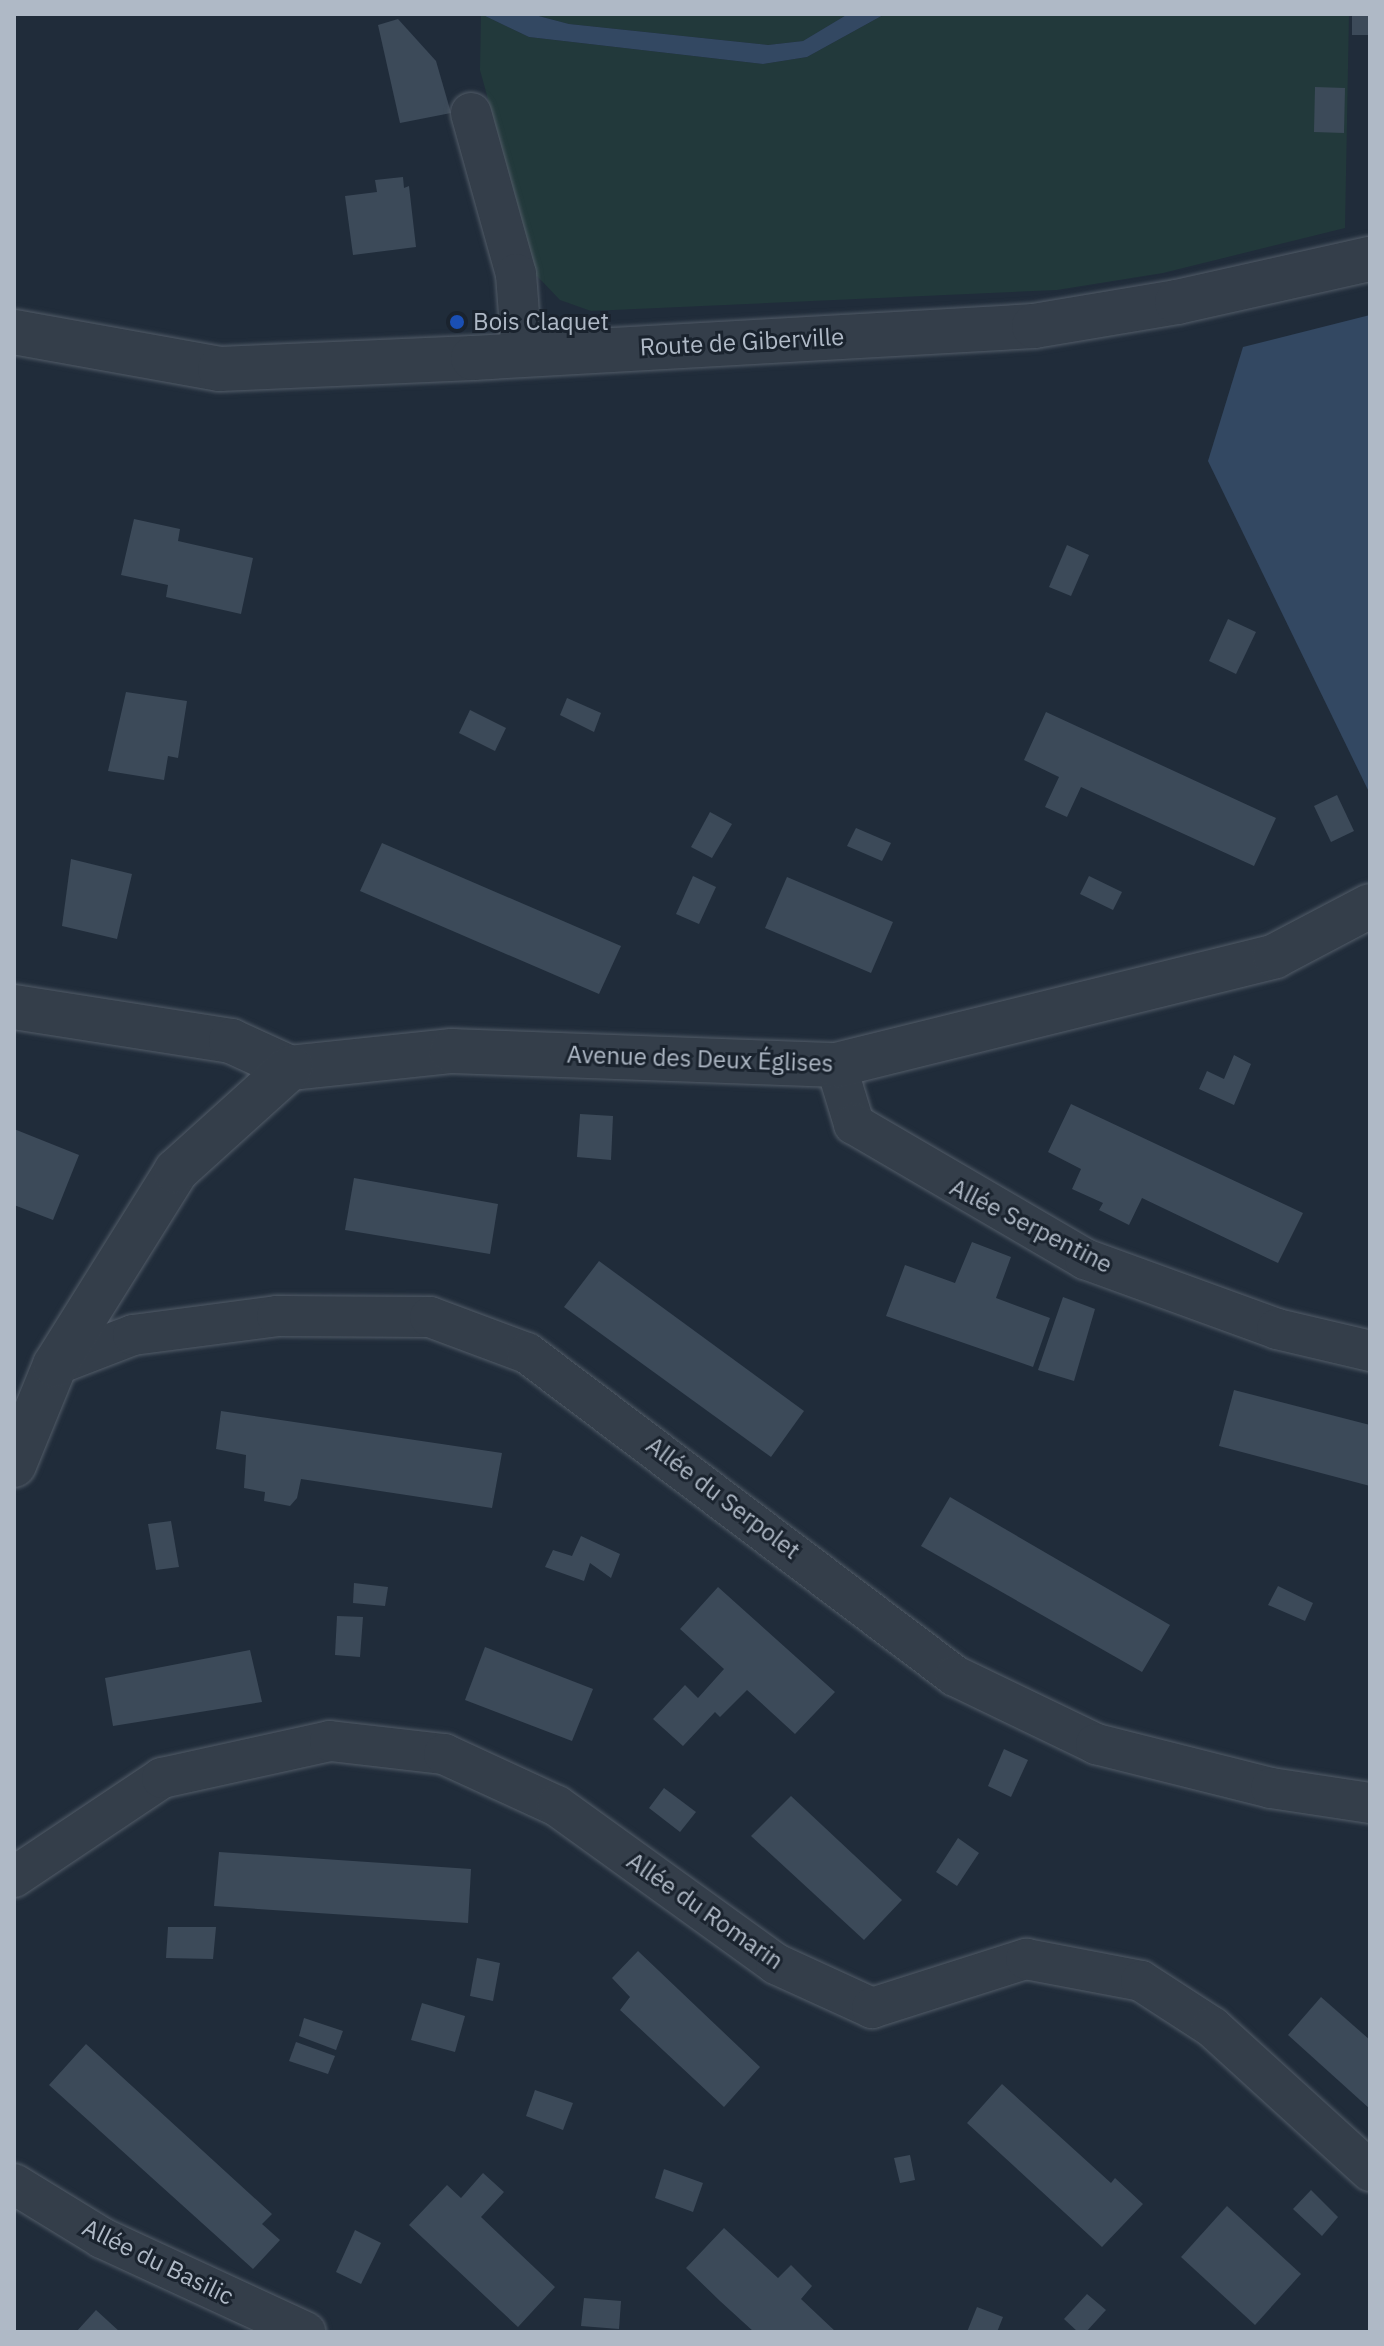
<!DOCTYPE html>
<meta charset="utf-8">
<style>
body{margin:0}
#map{position:relative;width:1384px;height:2346px;overflow:hidden;background:#202c3a;font-family:"IBM Plex Sans",sans-serif}
div>[style]{position:absolute}
.green>*{inset:0;background:#22393b}
.water>*{inset:0;background:#334862}
.building>*{inset:0;background:#3c4a59}
.roads{filter:drop-shadow(0 0 2px #525c68) drop-shadow(0 0 2px #525c68)}
.minor>*{height:40px;margin:-20px;padding:0 20px;transform-origin:20px;border-radius:20px;background:#343e4a}
.tertiary>*{height:44px;margin:-22px;padding:0 22px;transform-origin:22px;border-radius:22px;background:#343e4a}
.dots>*{width:22px;height:22px;translate:-50% -50%;box-sizing:border-box;border:4px solid #1a232e;border-radius:50%}
span{translate:-50% -50%;white-space:nowrap;text-align:center;line-height:1.15;-webkit-text-stroke:6px #1a232e;paint-order:stroke}
.poi-label{font-size:24px;color:#afb9c6}
.left{translate:0 -50%;text-align:left}
.street-label{font-size:24px;color:#afb9c6}
.frame{position:absolute;inset:0;border:16px solid #afb9c6;pointer-events:none}
</style>
<div id="map">
<div class="green">
<i style="clip-path:polygon(481px 14px,529px 37px,763px 64px,807px 57px,885px 14px,1349px 14px,1345px 228px,1163px 273px,1057px 290px,591px 311px,560px 300px,536px 275px,480px 70px)"></i>
<i style="clip-path:polygon(531px 14px,848px 14px,803px 41px,768px 45px,569px 24px)"></i>
</div>
<div class="water">
<i style="clip-path:polygon(481px 14px,531px 14px,569px 24px,768px 45px,803px 41px,848px 14px,885px 14px,807px 57px,763px 64px,529px 37px)"></i>
<i style="clip-path:polygon(1370px 315px,1370px 794px,1208px 461px,1243px 347px)"></i>
</div>
<div class="building">
<i style="clip-path:polygon(1352px 14px,1369px 14px,1370px 35px,1352px 35px)"></i>
<i style="clip-path:polygon(398px 19px,436px 61px,451px 113px,400px 123px,378px 25px)"></i>
<i style="clip-path:polygon(1315px 87px,1345px 88px,1344px 133px,1314px 132px)"></i>
<i style="clip-path:polygon(403px 177px,404px 188px,409px 186px,416px 247px,353px 255px,345px 196px,377px 192px,375px 180px)"></i>
<i style="clip-path:polygon(134px 519px,180px 529px,178px 541px,253px 558px,241px 614px,166px 597px,168px 585px,121px 575px)"></i>
<i style="clip-path:polygon(1067px 545px,1089px 555px,1071px 596px,1049px 587px)"></i>
<i style="clip-path:polygon(1228px 619px,1256px 632px,1236px 674px,1209px 661px)"></i>
<i style="clip-path:polygon(126px 692px,187px 701px,178px 758px,168px 756px,164px 780px,108px 771px)"></i>
<i style="clip-path:polygon(567px 698px,601px 713px,594px 732px,560px 715px)"></i>
<i style="clip-path:polygon(470px 710px,506px 728px,495px 751px,459px 733px)"></i>
<i style="clip-path:polygon(1046px 712px,1276px 818px,1254px 866px,1081px 787px,1067px 817px,1045px 807px,1059px 777px,1024px 760px)"></i>
<i style="clip-path:polygon(1337px 795px,1354px 831px,1331px 842px,1314px 806px)"></i>
<i style="clip-path:polygon(710px 812px,732px 824px,712px 858px,691px 847px)"></i>
<i style="clip-path:polygon(856px 828px,891px 843px,882px 861px,847px 846px)"></i>
<i style="clip-path:polygon(382px 843px,621px 946px,599px 994px,360px 891px)"></i>
<i style="clip-path:polygon(71px 859px,132px 874px,117px 939px,62px 926px)"></i>
<i style="clip-path:polygon(693px 876px,716px 887px,699px 924px,676px 914px)"></i>
<i style="clip-path:polygon(1089px 876px,1122px 892px,1113px 910px,1080px 894px)"></i>
<i style="clip-path:polygon(787px 877px,893px 922px,871px 973px,765px 928px)"></i>
<i style="clip-path:polygon(1234px 1055px,1251px 1064px,1234px 1105px,1199px 1089px,1207px 1071px,1224px 1079px)"></i>
<i style="clip-path:polygon(1071px 1104px,1303px 1213px,1278px 1263px,1142px 1198px,1129px 1225px,1099px 1210px,1103px 1203px,1072px 1189px,1081px 1169px,1048px 1152px)"></i>
<i style="clip-path:polygon(580px 1114px,613px 1116px,611px 1160px,577px 1157px)"></i>
<i style="clip-path:polygon(14px 1129px,79px 1155px,53px 1220px,14px 1205px)"></i>
<i style="clip-path:polygon(354px 1178px,498px 1204px,490px 1254px,345px 1230px)"></i>
<i style="clip-path:polygon(972px 1242px,1011px 1257px,996px 1298px,1050px 1318px,1033px 1367px,886px 1316px,905px 1265px,955px 1283px)"></i>
<i style="clip-path:polygon(599px 1261px,804px 1411px,771px 1457px,564px 1307px)"></i>
<i style="clip-path:polygon(1063px 1297px,1095px 1309px,1074px 1381px,1038px 1370px)"></i>
<i style="clip-path:polygon(1234px 1390px,1370px 1425px,1370px 1486px,1219px 1446px)"></i>
<i style="clip-path:polygon(221px 1411px,502px 1453px,492px 1508px,301px 1479px,297px 1498px,290px 1506px,264px 1501px,265px 1492px,244px 1488px,246px 1455px,216px 1449px)"></i>
<i style="clip-path:polygon(950px 1497px,1170px 1625px,1142px 1672px,921px 1546px)"></i>
<i style="clip-path:polygon(171px 1521px,179px 1567px,156px 1570px,148px 1524px)"></i>
<i style="clip-path:polygon(581px 1536px,620px 1554px,611px 1578px,590px 1563px,584px 1581px,545px 1567px,553px 1550px,572px 1556px)"></i>
<i style="clip-path:polygon(354px 1583px,388px 1587px,385px 1606px,353px 1603px)"></i>
<i style="clip-path:polygon(1278px 1586px,1313px 1603px,1305px 1621px,1268px 1605px)"></i>
<i style="clip-path:polygon(718px 1587px,835px 1692px,795px 1734px,747px 1690px,720px 1717px,715px 1712px,683px 1746px,653px 1719px,685px 1685px,698px 1698px,724px 1669px,680px 1629px)"></i>
<i style="clip-path:polygon(337px 1616px,363px 1617px,360px 1657px,335px 1655px)"></i>
<i style="clip-path:polygon(485px 1647px,593px 1689px,572px 1741px,465px 1700px)"></i>
<i style="clip-path:polygon(250px 1650px,262px 1702px,113px 1726px,105px 1678px)"></i>
<i style="clip-path:polygon(1004px 1749px,1028px 1760px,1011px 1797px,988px 1786px)"></i>
<i style="clip-path:polygon(664px 1788px,696px 1812px,680px 1832px,649px 1808px)"></i>
<i style="clip-path:polygon(791px 1796px,902px 1900px,864px 1940px,751px 1836px)"></i>
<i style="clip-path:polygon(958px 1838px,979px 1853px,957px 1886px,936px 1872px)"></i>
<i style="clip-path:polygon(219px 1852px,471px 1869px,468px 1923px,214px 1906px)"></i>
<i style="clip-path:polygon(168px 1927px,216px 1927px,213px 1959px,166px 1958px)"></i>
<i style="clip-path:polygon(638px 1951px,760px 2067px,724px 2107px,620px 2010px,630px 1997px,612px 1978px)"></i>
<i style="clip-path:polygon(477px 1958px,500px 1963px,493px 2001px,470px 1996px)"></i>
<i style="clip-path:polygon(1321px 1997px,1370px 2040px,1370px 2109px,1288px 2035px)"></i>
<i style="clip-path:polygon(422px 2003px,465px 2016px,455px 2052px,411px 2040px)"></i>
<i style="clip-path:polygon(304px 2018px,343px 2031px,336px 2050px,299px 2036px)"></i>
<i style="clip-path:polygon(296px 2042px,335px 2056px,328px 2074px,289px 2061px)"></i>
<i style="clip-path:polygon(86px 2044px,272px 2214px,262px 2224px,280px 2240px,253px 2269px,49px 2085px)"></i>
<i style="clip-path:polygon(1002px 2084px,1111px 2183px,1115px 2178px,1143px 2204px,1102px 2247px,967px 2123px)"></i>
<i style="clip-path:polygon(535px 2090px,573px 2103px,563px 2130px,526px 2116px)"></i>
<i style="clip-path:polygon(910px 2155px,915px 2180px,900px 2183px,894px 2158px)"></i>
<i style="clip-path:polygon(664px 2169px,703px 2183px,693px 2212px,655px 2198px)"></i>
<i style="clip-path:polygon(483px 2173px,504px 2192px,481px 2217px,555px 2287px,518px 2327px,409px 2225px,447px 2185px,461px 2198px)"></i>
<i style="clip-path:polygon(1311px 2190px,1338px 2217px,1322px 2236px,1293px 2209px)"></i>
<i style="clip-path:polygon(1227px 2206px,1301px 2274px,1255px 2325px,1181px 2257px)"></i>
<i style="clip-path:polygon(724px 2228px,778px 2278px,791px 2265px,812px 2286px,801px 2299px,836px 2332px,754px 2332px,720px 2301px,686px 2268px)"></i>
<i style="clip-path:polygon(355px 2230px,381px 2243px,361px 2284px,336px 2272px)"></i>
<i style="clip-path:polygon(1087px 2294px,1106px 2310px,1086px 2332px,1078px 2332px,1064px 2319px)"></i>
<i style="clip-path:polygon(584px 2298px,621px 2301px,619px 2329px,581px 2326px)"></i>
<i style="clip-path:polygon(977px 2307px,1003px 2317px,997px 2332px,967px 2332px)"></i>
<i style="clip-path:polygon(96px 2310px,120px 2332px,76px 2332px)"></i>
</div>
<div class="roads">
<div class="minor">
<i style="left:471px;top:113px;width:167px;rotate:74.4deg"></i>
<i style="left:516px;top:274px;width:80px;rotate:85.7deg"></i>
<i style="left:836px;top:1065px;width:62px;rotate:73deg"></i>
<i style="left:854px;top:1124px;width:268px;rotate:30.3deg"></i>
<i style="left:1085px;top:1259px;width:204px;rotate:20deg"></i>
<i style="left:1277px;top:1329px;width:96px;rotate:13.3deg"></i>
<i style="left:55px;top:1365px;width:84px;rotate:-21deg"></i>
<i style="left:133px;top:1335px;width:145px;rotate:-7.5deg"></i>
<i style="left:277px;top:1316px;width:153px;rotate:0.4deg"></i>
<i style="left:430px;top:1317px;width:103px;rotate:20.4deg"></i>
<i style="left:527px;top:1353px;width:536px;rotate:37.04deg"></i>
<i style="left:955px;top:1676px;width:157px;rotate:25.7deg"></i>
<i style="left:1096px;top:1744px;width:180px;rotate:14.1deg"></i>
<i style="left:1271px;top:1788px;width:100px;rotate:8.6deg"></i>
<i style="left:14px;top:1877px;width:178px;rotate:-33.8deg"></i>
<i style="left:162px;top:1778px;width:172px;rotate:-12.4deg"></i>
<i style="left:330px;top:1741px;width:115px;rotate:6.5deg"></i>
<i style="left:444px;top:1754px;width:124px;rotate:24.7deg"></i>
<i style="left:557px;top:1806px;width:270px;rotate:35.8deg"></i>
<i style="left:776px;top:1964px;width:106px;rotate:24.6deg"></i>
<i style="left:872px;top:2008px;width:162px;rotate:-17.7deg"></i>
<i style="left:1026px;top:1959px;width:117px;rotate:10.8deg"></i>
<i style="left:1141px;top:1981px;width:85px;rotate:32.9deg"></i>
<i style="left:1212px;top:2027px;width:214px;rotate:42.3deg"></i>
<i style="left:14px;top:2184px;width:103px;rotate:31.5deg"></i>
<i style="left:102px;top:2238px;width:224px;rotate:24.8deg"></i>
</div>
<div class="tertiary">
<i style="left:14px;top:332px;width:209px;rotate:10.2deg"></i>
<i style="left:220px;top:369px;width:253px;rotate:-2.5deg"></i>
<i style="left:473px;top:358px;width:562px;rotate:-3.26deg"></i>
<i style="left:1034px;top:326px;width:145px;rotate:-9.5deg"></i>
<i style="left:1177px;top:302px;width:198px;rotate:-12.6deg"></i>
<i style="left:14px;top:1007px;width:220px;rotate:8.9deg"></i>
<i style="left:231px;top:1041px;width:65px;rotate:24.6deg"></i>
<i style="left:290px;top:1068px;width:163px;rotate:-6deg"></i>
<i style="left:452px;top:1051px;width:384px;rotate:2.1deg"></i>
<i style="left:836px;top:1065px;width:452px;rotate:-13.9deg"></i>
<i style="left:1275px;top:956px;width:107px;rotate:-27.8deg"></i>
<i style="left:14px;top:1465px;width:108px;rotate:-67.7deg"></i>
<i style="left:55px;top:1365px;width:229px;rotate:-58deg"></i>
<i style="left:176px;top:1171px;width:154px;rotate:-42.1deg"></i>
</div>
</div>
<div class="dots">
<i style="left:457px;top:322px;background:#1a4fb4"></i>
</div>
<div class="poi-label">
<span class="left" style="left:473px;top:322px">Bois Claquet</span>
</div>
<div class="street-label">
<span style="left:742px;top:342px;rotate:-3deg">Route de Giberville</span>
<span style="left:700px;top:1059px;rotate:2deg">Avenue des Deux Églises</span>
<span style="left:1031px;top:1226px;rotate:27deg">Allée Serpentine</span>
<span style="left:723px;top:1498px;rotate:37deg">Allée du Serpolet</span>
<span style="left:705px;top:1911px;rotate:35deg">Allée du Romarin</span>
<span style="left:158px;top:2262px;rotate:26deg">Allée du Basilic</span>
</div>
<div class="frame"></div>
</div>
